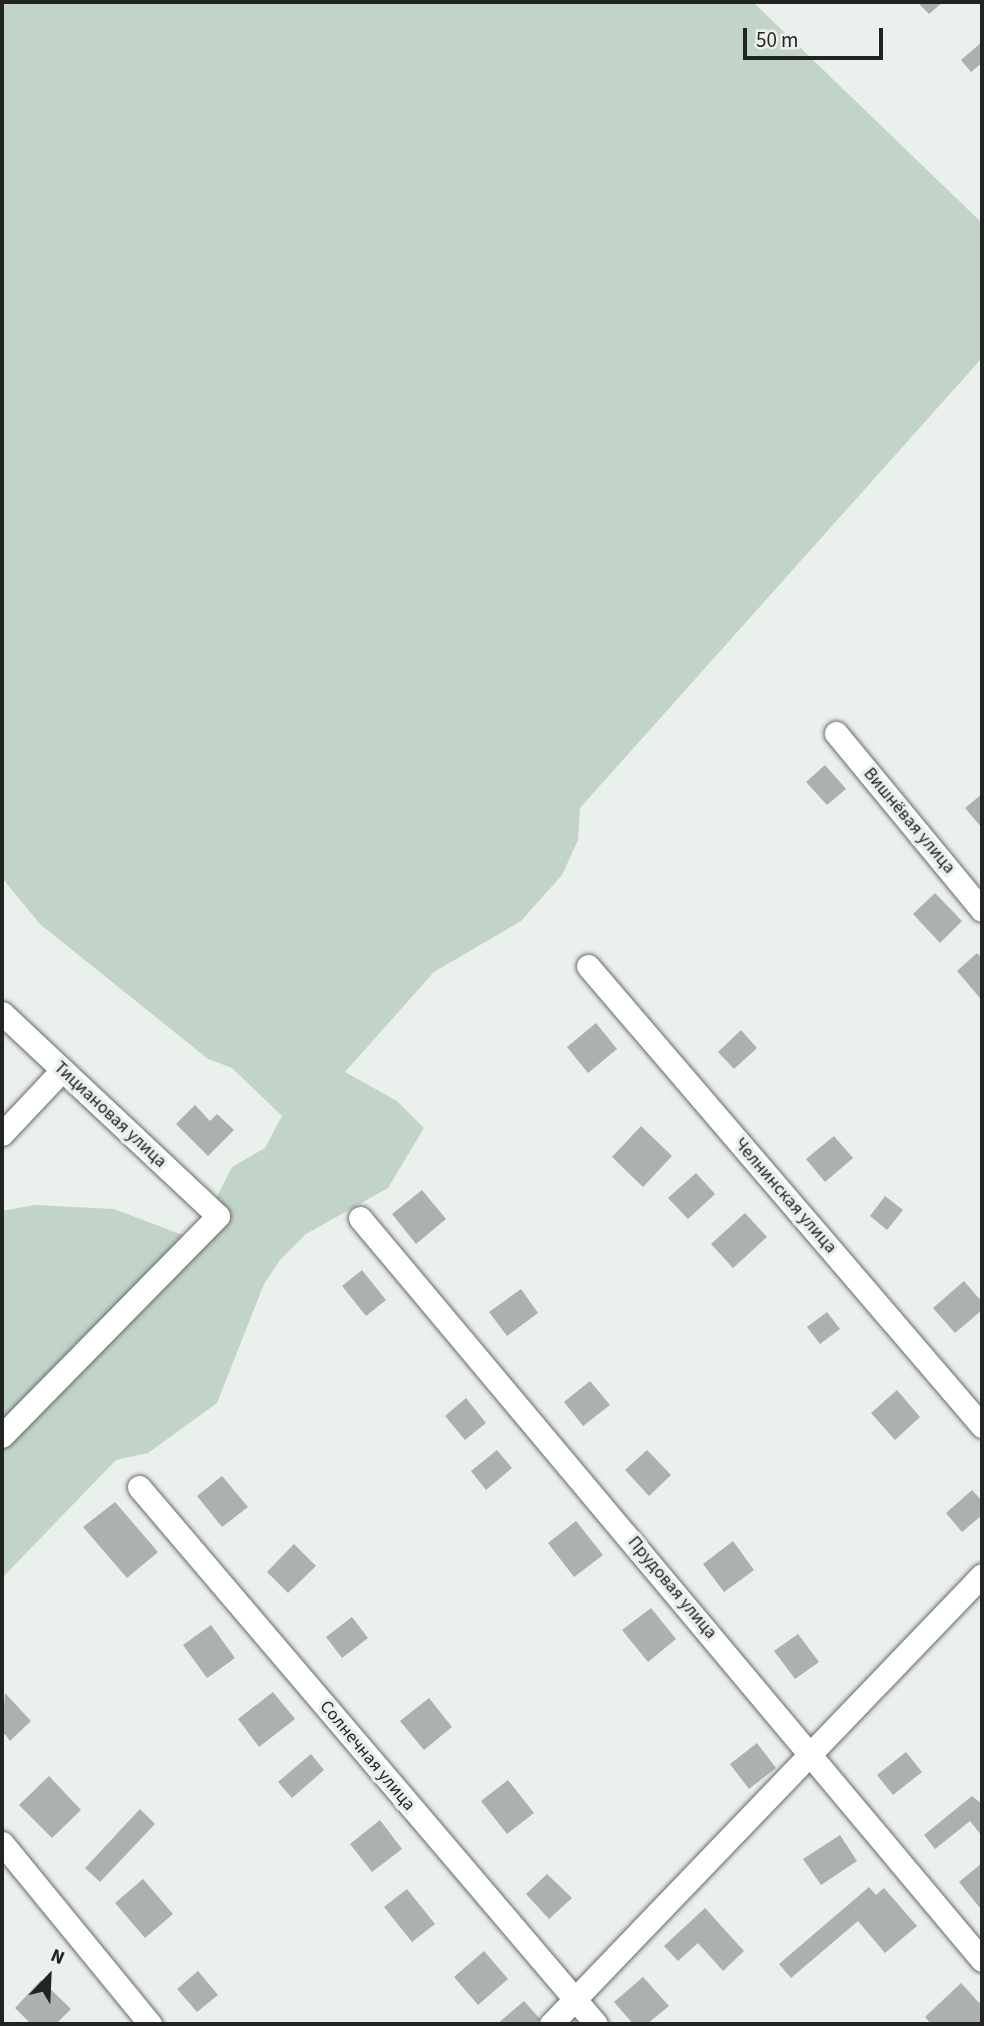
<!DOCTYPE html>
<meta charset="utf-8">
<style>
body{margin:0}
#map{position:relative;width:984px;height:2026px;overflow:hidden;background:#eaf0ec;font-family:"Source Sans 3",sans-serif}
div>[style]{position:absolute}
.green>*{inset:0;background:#c2d4c8}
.building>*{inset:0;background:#acb1ae}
.roads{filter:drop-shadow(0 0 2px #666b67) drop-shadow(0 0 2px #666b67)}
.minor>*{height:23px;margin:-11.5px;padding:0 11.5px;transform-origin:11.5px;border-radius:11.5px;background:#fff}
span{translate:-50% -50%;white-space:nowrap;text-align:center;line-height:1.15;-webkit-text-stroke:7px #eaf0ec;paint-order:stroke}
.street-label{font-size:18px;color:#222422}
.frame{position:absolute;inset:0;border:4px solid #222422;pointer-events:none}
.north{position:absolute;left:14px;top:1942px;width:70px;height:70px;-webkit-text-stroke:5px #eaf0ec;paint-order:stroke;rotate:23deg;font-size:19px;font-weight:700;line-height:28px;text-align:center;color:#222422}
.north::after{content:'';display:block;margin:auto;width:24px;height:32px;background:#222422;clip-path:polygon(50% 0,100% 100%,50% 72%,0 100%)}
.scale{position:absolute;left:743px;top:28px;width:140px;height:32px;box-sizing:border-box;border:4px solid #222422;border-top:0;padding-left:9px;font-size:21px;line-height:24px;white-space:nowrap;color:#222422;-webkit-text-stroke:5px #eaf0ec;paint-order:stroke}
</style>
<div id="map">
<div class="green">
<i style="clip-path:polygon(2px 2px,753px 2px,982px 223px,982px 358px,580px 808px,578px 840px,562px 875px,521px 921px,434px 972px,345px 1072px,397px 1101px,424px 1128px,388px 1188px,306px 1234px,280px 1260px,264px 1284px,217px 1403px,148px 1453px,116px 1460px,2px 1578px,2px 1211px,35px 1205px,114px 1209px,188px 1237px,203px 1224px,232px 1167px,265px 1148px,282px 1116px,232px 1068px,208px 1059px,40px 924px,2px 878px)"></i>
</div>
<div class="building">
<i style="clip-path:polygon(917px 2px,943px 2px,929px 14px)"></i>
<i style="clip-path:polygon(982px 42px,982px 63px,971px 72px,961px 60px)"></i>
<i style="clip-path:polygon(825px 765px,846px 789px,827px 805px,806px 782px)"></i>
<i style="clip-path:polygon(982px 794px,982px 828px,965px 808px)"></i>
<i style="clip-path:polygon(935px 893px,962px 921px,940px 943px,913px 914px)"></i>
<i style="clip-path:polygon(977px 953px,982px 958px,980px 998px,957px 971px)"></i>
<i style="clip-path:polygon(596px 1023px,617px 1049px,588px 1073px,567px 1047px)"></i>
<i style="clip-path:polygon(741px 1030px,757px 1048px,734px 1069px,718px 1052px)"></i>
<i style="clip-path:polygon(195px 1105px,210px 1121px,217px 1114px,234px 1130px,208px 1156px,176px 1124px)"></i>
<i style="clip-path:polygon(641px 1126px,672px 1156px,643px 1187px,612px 1157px)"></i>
<i style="clip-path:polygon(834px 1136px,853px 1158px,825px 1182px,806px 1159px)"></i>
<i style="clip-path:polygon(696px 1173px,715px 1194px,688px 1219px,668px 1198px)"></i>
<i style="clip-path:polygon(422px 1190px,446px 1219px,416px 1244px,392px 1214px)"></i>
<i style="clip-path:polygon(885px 1196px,903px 1210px,887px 1230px,870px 1216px)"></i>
<i style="clip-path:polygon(745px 1213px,767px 1237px,733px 1268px,711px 1244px)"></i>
<i style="clip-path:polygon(362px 1270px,386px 1300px,366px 1316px,342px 1286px)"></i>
<i style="clip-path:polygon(964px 1281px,982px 1302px,982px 1310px,955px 1333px,933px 1308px)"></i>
<i style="clip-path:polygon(521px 1289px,538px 1313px,507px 1336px,489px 1312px)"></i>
<i style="clip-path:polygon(827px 1312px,840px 1329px,820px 1344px,807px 1327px)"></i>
<i style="clip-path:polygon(590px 1381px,610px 1405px,583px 1426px,564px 1402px)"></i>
<i style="clip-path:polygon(897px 1390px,920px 1417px,895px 1440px,871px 1413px)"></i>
<i style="clip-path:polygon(466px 1398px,486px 1423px,465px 1440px,445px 1416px)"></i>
<i style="clip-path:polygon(497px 1450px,512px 1468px,486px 1490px,471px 1471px)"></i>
<i style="clip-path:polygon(647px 1450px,671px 1475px,649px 1496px,625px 1470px)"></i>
<i style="clip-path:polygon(222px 1476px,248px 1507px,222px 1527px,197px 1496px)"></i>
<i style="clip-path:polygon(972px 1490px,982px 1501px,982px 1515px,962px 1532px,946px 1513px)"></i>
<i style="clip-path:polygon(115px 1502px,158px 1552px,127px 1578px,83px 1527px)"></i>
<i style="clip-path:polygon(576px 1521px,603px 1555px,574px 1577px,548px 1543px)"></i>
<i style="clip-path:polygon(733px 1541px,754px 1570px,724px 1592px,703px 1564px)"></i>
<i style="clip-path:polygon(294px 1544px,316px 1566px,288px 1593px,267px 1572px)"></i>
<i style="clip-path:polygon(651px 1608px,676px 1639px,648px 1662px,622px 1630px)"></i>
<i style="clip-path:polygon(352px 1617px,368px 1638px,342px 1658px,326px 1637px)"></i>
<i style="clip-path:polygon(211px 1625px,235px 1658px,207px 1678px,183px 1645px)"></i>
<i style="clip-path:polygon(798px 1634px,819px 1662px,795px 1679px,774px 1651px)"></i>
<i style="clip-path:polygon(273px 1692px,295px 1719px,259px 1747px,238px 1719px)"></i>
<i style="clip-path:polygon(5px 1693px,31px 1721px,10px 1741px,5px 1734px,2px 1737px)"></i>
<i style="clip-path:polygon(429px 1698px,452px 1727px,424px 1750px,400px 1721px)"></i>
<i style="clip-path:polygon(757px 1743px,776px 1768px,749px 1789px,730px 1764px)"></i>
<i style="clip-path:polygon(906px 1752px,922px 1772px,893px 1795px,877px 1775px)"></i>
<i style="clip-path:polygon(311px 1754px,324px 1770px,292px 1798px,278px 1782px)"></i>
<i style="clip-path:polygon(49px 1776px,81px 1810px,52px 1838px,19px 1805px)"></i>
<i style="clip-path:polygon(508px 1780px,534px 1813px,507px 1834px,481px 1801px)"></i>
<i style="clip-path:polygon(972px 1796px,982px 1804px,982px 1836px,970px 1821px,935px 1849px,924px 1835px)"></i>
<i style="clip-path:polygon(140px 1809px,155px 1824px,100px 1882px,85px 1868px)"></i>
<i style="clip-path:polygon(380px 1820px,402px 1849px,372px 1872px,350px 1844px)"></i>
<i style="clip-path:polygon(840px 1835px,857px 1861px,821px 1885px,803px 1859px)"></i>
<i style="clip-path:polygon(982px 1863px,982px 1906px,980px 1908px,959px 1882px)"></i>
<i style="clip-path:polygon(547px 1874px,572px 1898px,549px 1919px,526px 1894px)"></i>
<i style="clip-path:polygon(143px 1879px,173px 1914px,145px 1938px,115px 1903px)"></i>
<i style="clip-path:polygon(869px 1887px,876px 1895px,884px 1888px,917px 1926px,885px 1953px,858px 1921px,791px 1978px,779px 1964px)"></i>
<i style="clip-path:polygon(407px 1889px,435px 1924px,412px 1942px,384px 1907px)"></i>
<i style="clip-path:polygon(705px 1908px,744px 1951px,723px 1971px,698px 1943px,678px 1961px,664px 1946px)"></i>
<i style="clip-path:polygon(484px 1951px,508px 1979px,478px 2005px,454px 1977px)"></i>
<i style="clip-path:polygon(198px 1971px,218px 1995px,197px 2012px,177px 1989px)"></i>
<i style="clip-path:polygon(643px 1977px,669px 2006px,647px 2024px,633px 2024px,614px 2002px)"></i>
<i style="clip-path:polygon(41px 1980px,71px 2009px,56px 2024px,31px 2024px,15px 2008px)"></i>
<i style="clip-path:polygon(961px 1983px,982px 2006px,982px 2024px,931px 2024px,925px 2017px)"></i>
<i style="clip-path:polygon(524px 2001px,540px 2019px,535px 2024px,497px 2024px)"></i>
</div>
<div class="roads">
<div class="minor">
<i style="left:836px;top:733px;width:229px;rotate:50.5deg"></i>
<i style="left:588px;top:966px;width:606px;rotate:49.42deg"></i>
<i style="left:2px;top:1013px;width:296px;rotate:43.2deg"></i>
<i style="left:218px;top:1216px;width:308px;rotate:134.5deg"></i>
<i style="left:2px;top:1134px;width:88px;rotate:-46.8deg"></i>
<i style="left:360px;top:1218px;width:968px;rotate:50.03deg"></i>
<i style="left:139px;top:1487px;width:705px;rotate:49.6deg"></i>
<i style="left:2px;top:1843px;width:234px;rotate:50.7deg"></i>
<i style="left:551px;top:2024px;width:622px;rotate:-46.17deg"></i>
</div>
</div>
<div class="street-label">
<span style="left:909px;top:821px;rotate:50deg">Вишнёвая улица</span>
<span style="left:110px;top:1115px;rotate:43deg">Тициановая улица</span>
<span style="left:785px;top:1196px;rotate:49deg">Челнинская улица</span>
<span style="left:672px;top:1588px;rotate:50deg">Прудовая улица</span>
<span style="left:367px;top:1756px;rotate:50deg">Солнечная улица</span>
</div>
<div class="frame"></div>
<div class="north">N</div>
<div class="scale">50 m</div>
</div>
